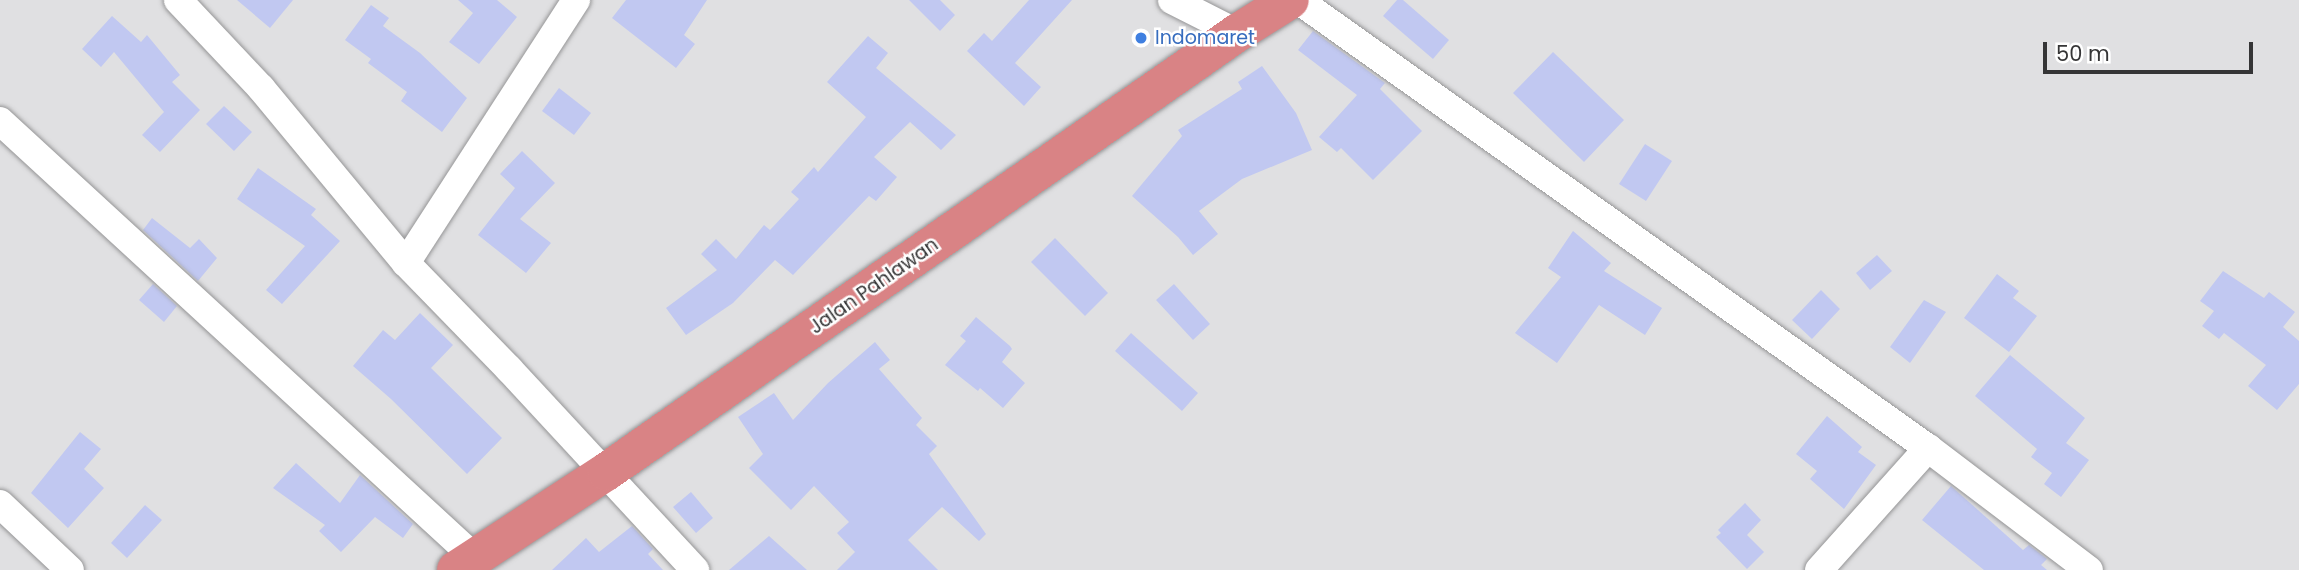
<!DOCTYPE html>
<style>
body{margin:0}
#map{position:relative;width:2299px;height:570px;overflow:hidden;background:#e0e0e2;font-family:Poppins,sans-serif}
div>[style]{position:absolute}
.building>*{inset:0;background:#c1c8f1}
.roads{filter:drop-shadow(0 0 2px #959596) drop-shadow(0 0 2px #959596)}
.minor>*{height:28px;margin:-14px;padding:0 14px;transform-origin:14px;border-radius:14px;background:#fff}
.highway>*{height:38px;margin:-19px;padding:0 19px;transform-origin:19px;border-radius:19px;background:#d98385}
.dots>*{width:19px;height:19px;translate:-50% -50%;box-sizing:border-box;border:4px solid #fff;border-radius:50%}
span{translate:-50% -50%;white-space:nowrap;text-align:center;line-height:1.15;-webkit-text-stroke:5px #fff;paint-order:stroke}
.shop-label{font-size:19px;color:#366cbe}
.left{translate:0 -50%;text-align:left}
.street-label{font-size:19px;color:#353536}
.scale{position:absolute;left:2043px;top:42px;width:210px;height:32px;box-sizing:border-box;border:4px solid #353536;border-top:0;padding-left:9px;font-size:21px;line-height:24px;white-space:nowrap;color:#353536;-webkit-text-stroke:5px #fff;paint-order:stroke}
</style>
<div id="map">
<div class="building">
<i style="clip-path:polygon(237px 0,293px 0,270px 28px)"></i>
<i style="clip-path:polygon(458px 0,497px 0,517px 17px,479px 64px,449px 42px,473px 13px)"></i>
<i style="clip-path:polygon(626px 0,707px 0,684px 35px,695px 44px,676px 68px,612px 18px)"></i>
<i style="clip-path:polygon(909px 0,940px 0,955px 15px,940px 31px)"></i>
<i style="clip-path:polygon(1029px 0,1072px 0,1015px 63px,1041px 87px,1024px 106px,967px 51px,984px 33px,992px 41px)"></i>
<i style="clip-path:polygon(1397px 0,1403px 0,1449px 40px,1433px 59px,1383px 16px)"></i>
<i style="clip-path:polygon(371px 5px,389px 18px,383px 26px,420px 53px,467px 98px,442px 132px,401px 101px,407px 92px,368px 63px,371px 59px,345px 40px)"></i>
<i style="clip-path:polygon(112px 16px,141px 42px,147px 35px,180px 75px,172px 82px,200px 110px,160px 152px,142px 135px,164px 112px,114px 52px,101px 67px,82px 49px)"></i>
<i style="clip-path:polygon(1313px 31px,1385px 83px,1380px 89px,1422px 131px,1373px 180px,1341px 148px,1337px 152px,1319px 137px,1357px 95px,1298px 50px)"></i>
<i style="clip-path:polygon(868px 36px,888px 53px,876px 68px,956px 135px,941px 150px,910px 122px,874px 157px,897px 177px,876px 201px,869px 196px,793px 275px,775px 260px,733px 303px,686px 335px,666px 308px,717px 270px,701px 254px,716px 239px,736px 259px,764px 225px,770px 230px,799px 199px,791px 192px,814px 167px,818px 172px,866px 117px,827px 82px)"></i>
<i style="clip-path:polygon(1553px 52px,1624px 120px,1584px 162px,1513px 93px)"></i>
<i style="clip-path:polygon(1262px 66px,1296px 113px,1312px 150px,1242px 179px,1199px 211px,1218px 234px,1193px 255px,1178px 237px,1132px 196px,1182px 136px,1178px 130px,1242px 89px,1238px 82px)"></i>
<i style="clip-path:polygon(559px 88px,591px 113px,574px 135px,542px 111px)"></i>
<i style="clip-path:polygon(224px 106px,252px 132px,234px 151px,206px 124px)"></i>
<i style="clip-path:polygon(1645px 144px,1672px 161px,1646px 201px,1619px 184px)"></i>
<i style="clip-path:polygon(522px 151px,555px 183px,520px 219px,551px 243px,526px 273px,478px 235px,515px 188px,500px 174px)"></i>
<i style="clip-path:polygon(258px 168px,316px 209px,311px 215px,340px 241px,282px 304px,266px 290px,305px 246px,237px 199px)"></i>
<i style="clip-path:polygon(152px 218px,190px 248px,199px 239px,217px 258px,198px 281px,143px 230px)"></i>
<i style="clip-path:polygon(1573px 231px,1611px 263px,1604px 271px,1662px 308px,1645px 335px,1599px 305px,1557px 363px,1515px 333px,1561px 277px,1548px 268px)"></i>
<i style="clip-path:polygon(1055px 238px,1108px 293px,1085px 316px,1031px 262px)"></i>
<i style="clip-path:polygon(1877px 255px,1892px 271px,1870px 290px,1856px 273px)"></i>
<i style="clip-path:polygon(2223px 271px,2264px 298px,2269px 292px,2295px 312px,2283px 327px,2299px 341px,2299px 384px,2277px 410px,2248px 386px,2266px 365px,2224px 333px,2219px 339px,2202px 326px,2214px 311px,2200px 301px)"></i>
<i style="clip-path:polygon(1997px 274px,2019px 291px,2013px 298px,2037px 316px,2009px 352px,1964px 318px)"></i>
<i style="clip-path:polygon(153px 284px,177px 306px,164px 322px,139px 300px)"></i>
<i style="clip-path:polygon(1174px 284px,1210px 324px,1193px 340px,1156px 300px)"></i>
<i style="clip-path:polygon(1821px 290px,1840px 309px,1812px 339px,1792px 320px)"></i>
<i style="clip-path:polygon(1924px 300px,1946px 312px,1910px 363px,1890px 347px)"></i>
<i style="clip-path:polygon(420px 313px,453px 345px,431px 368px,502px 438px,467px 474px,391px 399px,353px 366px,383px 330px,395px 340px)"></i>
<i style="clip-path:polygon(976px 317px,1010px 346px,1012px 349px,1002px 362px,1025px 383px,1003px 408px,980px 388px,978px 391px,945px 365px,966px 341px,960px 336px)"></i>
<i style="clip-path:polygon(1131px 333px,1198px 393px,1182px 411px,1115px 351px)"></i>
<i style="clip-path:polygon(875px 342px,890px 360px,879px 369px,922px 418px,916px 425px,937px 446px,929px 454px,986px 534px,979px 541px,942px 507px,908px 540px,938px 570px,837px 570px,855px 552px,837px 533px,849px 522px,814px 486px,791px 510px,749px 468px,763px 454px,738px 417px,774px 393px,793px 420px,828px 383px)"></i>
<i style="clip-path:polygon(2010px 355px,2085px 418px,2066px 443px,2089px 460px,2061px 497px,2044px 484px,2052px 473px,2031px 457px,2037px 449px,1975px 396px)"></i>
<i style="clip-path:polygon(1827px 416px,1862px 447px,1858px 452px,1876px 465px,1844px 509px,1810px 479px,1817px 471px,1796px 454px)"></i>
<i style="clip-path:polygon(80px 432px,101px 449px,84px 469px,104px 488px,68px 528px,31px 493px)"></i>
<i style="clip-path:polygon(296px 463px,340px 503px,360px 475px,413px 524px,403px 538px,375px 517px,341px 552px,319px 531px,325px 525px,273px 488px)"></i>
<i style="clip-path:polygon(1951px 486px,2023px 550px,2029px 545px,2047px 559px,2041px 565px,2047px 570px,1984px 570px,1922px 520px)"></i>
<i style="clip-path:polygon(691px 492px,713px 518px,696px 533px,673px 507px)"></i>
<i style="clip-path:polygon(1745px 503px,1761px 520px,1747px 535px,1764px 552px,1747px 569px,1716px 537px,1721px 533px,1718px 530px)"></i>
<i style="clip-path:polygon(145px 505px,162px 520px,127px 558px,111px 543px)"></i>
<i style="clip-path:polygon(632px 526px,653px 549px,648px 554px,663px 570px,552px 570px,586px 538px,599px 552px)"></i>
<i style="clip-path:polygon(769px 536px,807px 570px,729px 570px)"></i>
</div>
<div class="roads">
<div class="minor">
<i style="left:178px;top:0;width:121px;rotate:46.7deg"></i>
<i style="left:261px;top:88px;width:227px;rotate:50.4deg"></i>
<i style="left:406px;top:263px;width:148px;rotate:45.8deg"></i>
<i style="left:509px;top:369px;width:274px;rotate:47.2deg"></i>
<i style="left:1172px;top:0;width:73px;rotate:26.9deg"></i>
<i style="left:1298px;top:0;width:773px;rotate:35.42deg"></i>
<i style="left:1928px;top:448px;width:202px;rotate:37.2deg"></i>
<i style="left:0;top:121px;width:644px;rotate:42.61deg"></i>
<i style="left:406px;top:263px;width:313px;rotate:-57.1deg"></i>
<i style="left:0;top:504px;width:96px;rotate:43.3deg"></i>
<i style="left:1819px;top:570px;width:164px;rotate:-48.2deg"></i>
</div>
<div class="highway">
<i style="left:456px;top:570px;width:179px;rotate:-33.2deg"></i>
<i style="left:606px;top:472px;width:769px;rotate:-34.83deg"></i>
<i style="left:1237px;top:33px;width:62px;rotate:-31.9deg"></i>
</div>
</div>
<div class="dots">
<i style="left:1141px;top:38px;background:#3f7fe0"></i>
</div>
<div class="shop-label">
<span class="left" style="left:1155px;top:38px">Indomaret</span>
</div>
<div class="street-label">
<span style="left:874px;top:286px;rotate:-35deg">Jalan Pahlawan</span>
</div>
<div class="scale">50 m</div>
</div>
